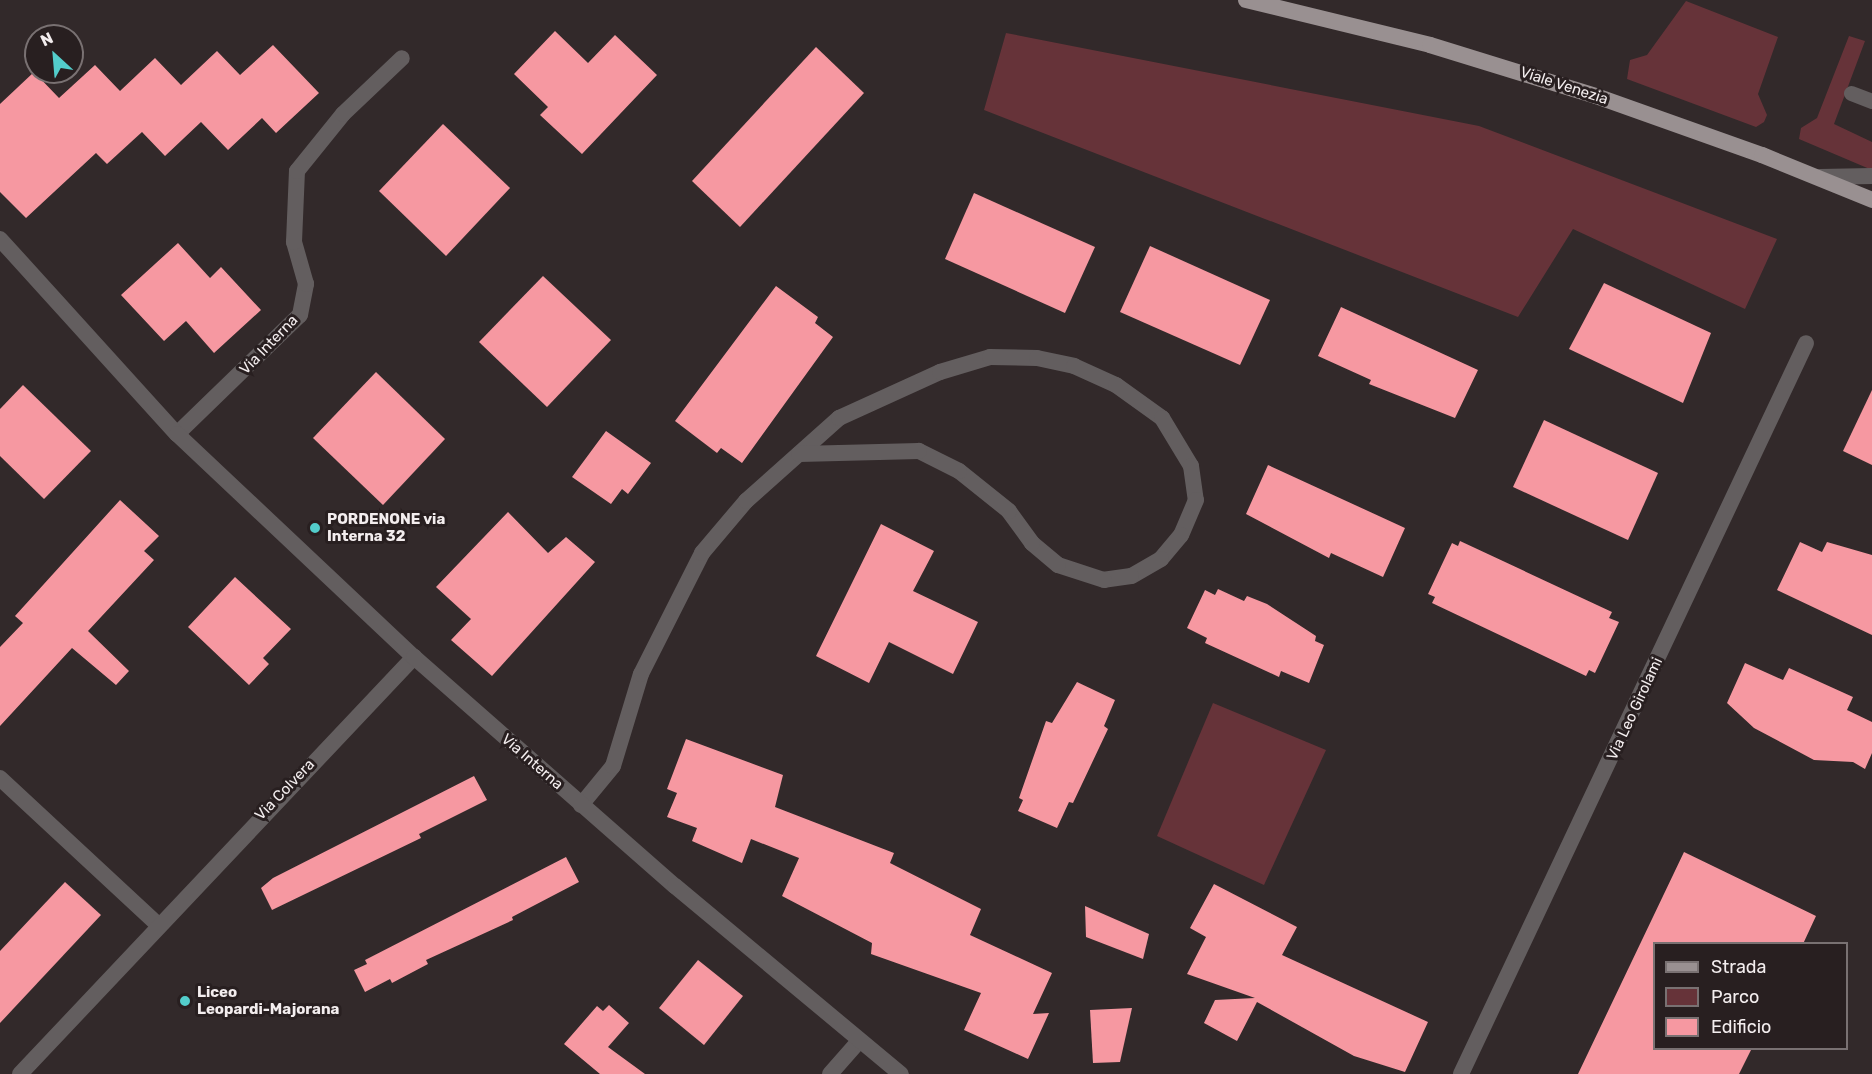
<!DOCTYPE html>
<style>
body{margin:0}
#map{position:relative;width:1872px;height:1074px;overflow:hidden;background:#32292a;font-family:Rubik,sans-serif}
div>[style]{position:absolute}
.green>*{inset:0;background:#663339}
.building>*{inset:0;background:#f698a1}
.service>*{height:15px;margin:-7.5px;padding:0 7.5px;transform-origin:7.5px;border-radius:7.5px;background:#635e5f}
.minor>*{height:16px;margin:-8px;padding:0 8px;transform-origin:8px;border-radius:8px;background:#635e5f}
.tertiary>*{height:16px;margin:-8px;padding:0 8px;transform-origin:8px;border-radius:8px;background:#635e5f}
.primary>*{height:16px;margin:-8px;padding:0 8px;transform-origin:8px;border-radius:8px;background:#999091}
.dots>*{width:16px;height:16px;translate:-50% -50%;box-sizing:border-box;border:3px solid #281f20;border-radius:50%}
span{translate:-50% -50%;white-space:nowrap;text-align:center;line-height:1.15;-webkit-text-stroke:6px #281f20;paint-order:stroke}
.street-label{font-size:15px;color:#f3edee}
.poi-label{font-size:15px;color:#f3edee;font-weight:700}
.left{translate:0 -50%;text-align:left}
.legend{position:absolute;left:1653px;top:942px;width:195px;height:108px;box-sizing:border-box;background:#281f20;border:2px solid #797172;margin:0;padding:8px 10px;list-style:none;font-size:18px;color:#f3edee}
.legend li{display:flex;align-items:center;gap:12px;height:30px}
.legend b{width:30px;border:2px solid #797172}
.north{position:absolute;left:24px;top:24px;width:60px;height:60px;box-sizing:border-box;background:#281f20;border:2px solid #797172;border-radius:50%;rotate:334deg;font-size:16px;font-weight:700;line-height:24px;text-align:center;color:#f3edee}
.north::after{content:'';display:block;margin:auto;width:21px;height:27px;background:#53cdcb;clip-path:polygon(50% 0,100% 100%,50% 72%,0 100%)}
</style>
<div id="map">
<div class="green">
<i style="clip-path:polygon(1686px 1px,1778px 37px,1758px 94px,1767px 115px,1764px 122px,1756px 127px,1627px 79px,1630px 60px,1647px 55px)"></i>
<i style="clip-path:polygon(1006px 33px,1479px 126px,1777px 239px,1745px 309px,1573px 229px,1518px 317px,984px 110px)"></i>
<i style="clip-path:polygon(1849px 36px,1865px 41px,1834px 124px,1872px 142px,1872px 170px,1799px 139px,1801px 128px,1817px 118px)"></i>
<i style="clip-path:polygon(1213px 703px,1326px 750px,1264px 885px,1157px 836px)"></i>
</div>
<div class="building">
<i style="clip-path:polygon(555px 31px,588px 63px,615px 35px,657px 75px,582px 154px,540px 115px,548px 107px,514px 74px)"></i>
<i style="clip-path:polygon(273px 45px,319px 93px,276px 133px,262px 118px,228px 150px,201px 122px,165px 156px,142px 132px,107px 164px,96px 153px,26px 218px,0 192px,0 104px,34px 72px,59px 98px,95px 65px,120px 91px,155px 58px,181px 85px,217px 51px,240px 75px)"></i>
<i style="clip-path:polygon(816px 47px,864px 93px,740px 227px,692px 181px)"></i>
<i style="clip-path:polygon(443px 124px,510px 188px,446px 256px,379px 191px)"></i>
<i style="clip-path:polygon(974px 193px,1095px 247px,1065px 313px,945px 259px)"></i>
<i style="clip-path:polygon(178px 243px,210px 278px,221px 267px,261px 310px,214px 353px,186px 321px,164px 341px,121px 295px)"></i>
<i style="clip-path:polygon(1150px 246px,1270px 300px,1240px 365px,1120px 312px)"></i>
<i style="clip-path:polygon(543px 276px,611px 340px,547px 407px,479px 342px)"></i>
<i style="clip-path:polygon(1604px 283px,1711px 333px,1683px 403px,1569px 349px)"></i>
<i style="clip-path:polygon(776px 286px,818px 317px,815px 323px,833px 337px,742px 463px,721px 448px,717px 453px,675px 421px)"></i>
<i style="clip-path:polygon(1341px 307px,1478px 370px,1455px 418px,1369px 384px,1371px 380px,1318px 356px)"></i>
<i style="clip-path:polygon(376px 372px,445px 439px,383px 505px,313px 438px)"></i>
<i style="clip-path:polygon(23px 385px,91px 451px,44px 499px,0 456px,0 409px)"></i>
<i style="clip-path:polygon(1872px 390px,1872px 465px,1843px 451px)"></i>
<i style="clip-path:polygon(1544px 420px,1658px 473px,1628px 540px,1513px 487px)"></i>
<i style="clip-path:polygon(606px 431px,651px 463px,628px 494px,622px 489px,611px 504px,572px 477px)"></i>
<i style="clip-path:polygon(1268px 465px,1405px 528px,1383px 577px,1331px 553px,1329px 558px,1246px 514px)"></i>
<i style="clip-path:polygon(120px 500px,159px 536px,144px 551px,154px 560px,88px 631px,129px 671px,116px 685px,72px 648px,0 726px,0 647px,23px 623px,15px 616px)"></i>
<i style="clip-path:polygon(508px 512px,548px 553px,566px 537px,595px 562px,492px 676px,451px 640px,471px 619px,436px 587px)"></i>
<i style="clip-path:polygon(881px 524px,934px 551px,913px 591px,978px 622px,953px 674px,889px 642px,869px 683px,816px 656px)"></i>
<i style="clip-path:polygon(1460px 541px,1612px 612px,1609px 618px,1619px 622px,1595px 673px,1589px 670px,1586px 676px,1432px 603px,1435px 597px,1428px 594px,1452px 543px,1458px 546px)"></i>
<i style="clip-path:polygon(1800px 542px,1822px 552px,1827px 542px,1872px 555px,1872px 635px,1777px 590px)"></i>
<i style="clip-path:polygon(235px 577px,291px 629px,263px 658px,269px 664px,249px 685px,188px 627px)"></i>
<i style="clip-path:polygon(1218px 589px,1244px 601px,1247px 596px,1267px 604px,1316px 636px,1315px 641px,1324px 645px,1309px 683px,1281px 671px,1279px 677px,1205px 643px,1207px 638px,1187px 628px,1205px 590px,1215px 595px)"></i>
<i style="clip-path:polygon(1745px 663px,1783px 680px,1789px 668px,1853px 697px,1847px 710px,1872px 722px,1872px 753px,1865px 769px,1853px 762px,1814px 760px,1754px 728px,1727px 703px)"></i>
<i style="clip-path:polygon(1077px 682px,1115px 700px,1104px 726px,1108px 729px,1073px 803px,1069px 802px,1057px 828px,1018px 811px,1023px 800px,1019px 798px,1046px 721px,1052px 723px)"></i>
<i style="clip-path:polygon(686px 739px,783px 775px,775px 807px,894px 853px,890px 863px,981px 909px,970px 935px,1052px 973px,1033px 1014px,1049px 1013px,1028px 1059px,964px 1030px,981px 993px,871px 954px,872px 943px,782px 896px,799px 858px,751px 839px,742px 863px,692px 841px,697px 828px,667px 817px,677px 793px,667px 789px)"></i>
<i style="clip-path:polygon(474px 776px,487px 800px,419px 834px,421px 838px,272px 910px,261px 888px,273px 878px)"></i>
<i style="clip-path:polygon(1684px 852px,1816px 916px,1803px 944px,1654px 944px,1654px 1048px,1752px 1048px,1739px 1074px,1578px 1074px)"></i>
<i style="clip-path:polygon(566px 857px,579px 882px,512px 917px,513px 920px,426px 960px,428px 964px,392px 983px,390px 979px,365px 992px,354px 970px,367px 964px,365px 960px)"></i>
<i style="clip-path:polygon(65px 882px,101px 915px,0 1023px,0 951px)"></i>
<i style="clip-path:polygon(1214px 884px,1297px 927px,1282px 955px,1428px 1022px,1405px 1072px,1354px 1056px,1257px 1002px,1237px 1041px,1204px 1023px,1215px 1000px,1255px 998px,1187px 974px,1206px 937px,1190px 928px)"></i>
<i style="clip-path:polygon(1085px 906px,1149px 934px,1143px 959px,1086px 937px)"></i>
<i style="clip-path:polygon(698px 960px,743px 996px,704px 1045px,659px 1008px)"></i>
<i style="clip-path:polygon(609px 1005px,629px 1023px,608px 1047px,645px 1074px,600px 1074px,564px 1044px,597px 1006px,603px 1011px)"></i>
<i style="clip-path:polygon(1132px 1008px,1120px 1062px,1093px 1063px,1090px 1010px)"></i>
</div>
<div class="service">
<i style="left:1851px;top:93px;width:22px;rotate:21deg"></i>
</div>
<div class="minor">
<i style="left:1820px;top:177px;width:52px;rotate:-1.1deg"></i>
<i style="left:177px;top:434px;width:171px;rotate:-44.1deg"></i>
<i style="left:300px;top:315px;width:32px;rotate:-79deg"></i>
<i style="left:306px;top:284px;width:44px;rotate:-105.9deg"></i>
<i style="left:294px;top:242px;width:71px;rotate:-87.6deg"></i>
<i style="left:297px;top:171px;width:73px;rotate:-51.1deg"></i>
<i style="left:343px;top:114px;width:81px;rotate:-43.5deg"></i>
<i style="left:0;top:778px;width:214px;rotate:42.9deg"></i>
<i style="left:581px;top:805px;width:50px;rotate:-50.6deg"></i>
<i style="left:613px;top:766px;width:96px;rotate:-73.1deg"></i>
<i style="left:641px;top:674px;width:136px;rotate:-63.2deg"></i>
<i style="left:702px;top:553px;width:68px;rotate:-49.8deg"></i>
<i style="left:746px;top:501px;width:125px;rotate:-41.7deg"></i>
<i style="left:839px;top:418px;width:111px;rotate:-24.5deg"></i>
<i style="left:940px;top:372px;width:52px;rotate:-16.7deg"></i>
<i style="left:990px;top:357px;width:47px;rotate:1.2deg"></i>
<i style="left:1037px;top:358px;width:38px;rotate:12deg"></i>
<i style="left:1074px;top:366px;width:46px;rotate:24.3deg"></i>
<i style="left:1116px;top:385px;width:57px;rotate:35.7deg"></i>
<i style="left:1162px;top:418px;width:56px;rotate:58.9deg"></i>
<i style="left:1191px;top:466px;width:34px;rotate:82deg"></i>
<i style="left:1196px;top:500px;width:38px;rotate:113deg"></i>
<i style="left:1181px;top:535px;width:31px;rotate:130deg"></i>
<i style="left:1161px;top:559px;width:34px;rotate:150deg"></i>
<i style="left:1131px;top:576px;width:27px;rotate:172deg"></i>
<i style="left:1104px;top:580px;width:48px;rotate:-161.9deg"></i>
<i style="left:1058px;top:565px;width:34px;rotate:-140deg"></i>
<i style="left:1032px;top:543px;width:39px;rotate:-126deg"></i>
<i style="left:1009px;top:511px;width:64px;rotate:-141.3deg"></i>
<i style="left:959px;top:471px;width:45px;rotate:-153.4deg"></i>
<i style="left:919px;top:451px;width:120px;rotate:178.6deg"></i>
<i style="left:20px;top:1074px;width:574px;rotate:-46.62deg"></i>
<i style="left:830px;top:1074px;width:44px;rotate:-48.7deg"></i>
<i style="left:1461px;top:1074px;width:808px;rotate:-64.73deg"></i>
</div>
<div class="tertiary">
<i style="left:0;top:239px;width:263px;rotate:47.8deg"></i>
<i style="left:177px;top:434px;width:325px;rotate:43.3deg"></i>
<i style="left:414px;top:657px;width:347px;rotate:41.3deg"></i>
<i style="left:675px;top:886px;width:294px;rotate:39.8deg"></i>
</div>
<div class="primary">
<i style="left:1246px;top:0;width:189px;rotate:13.7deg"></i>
<i style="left:1430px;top:45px;width:174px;rotate:17.1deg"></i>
<i style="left:1596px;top:96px;width:176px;rotate:19.6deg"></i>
<i style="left:1762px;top:155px;width:119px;rotate:22.2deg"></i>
</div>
<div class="dots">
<i style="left:315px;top:528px;background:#53cdcb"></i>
<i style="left:185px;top:1001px;background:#53cdcb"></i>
</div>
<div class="street-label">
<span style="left:1564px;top:86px;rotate:18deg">Viale Venezia</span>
<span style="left:269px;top:345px;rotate:-46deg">Via Interna</span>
<span style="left:1635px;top:709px;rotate:-65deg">Via Leo Girolami</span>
<span style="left:532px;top:762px;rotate:41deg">Via Interna</span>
<span style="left:285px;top:790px;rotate:-46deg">Via Colvera</span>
</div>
<div class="poi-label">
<span class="left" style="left:327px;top:528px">PORDENONE via<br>Interna 32</span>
<span class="left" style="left:197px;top:1001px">Liceo<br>Leopardi-Majorana</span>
</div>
<ul class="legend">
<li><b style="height:8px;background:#999091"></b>Strada</li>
<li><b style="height:16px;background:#663339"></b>Parco</li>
<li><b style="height:16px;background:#f698a1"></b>Edificio</li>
</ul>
<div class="north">N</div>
</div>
